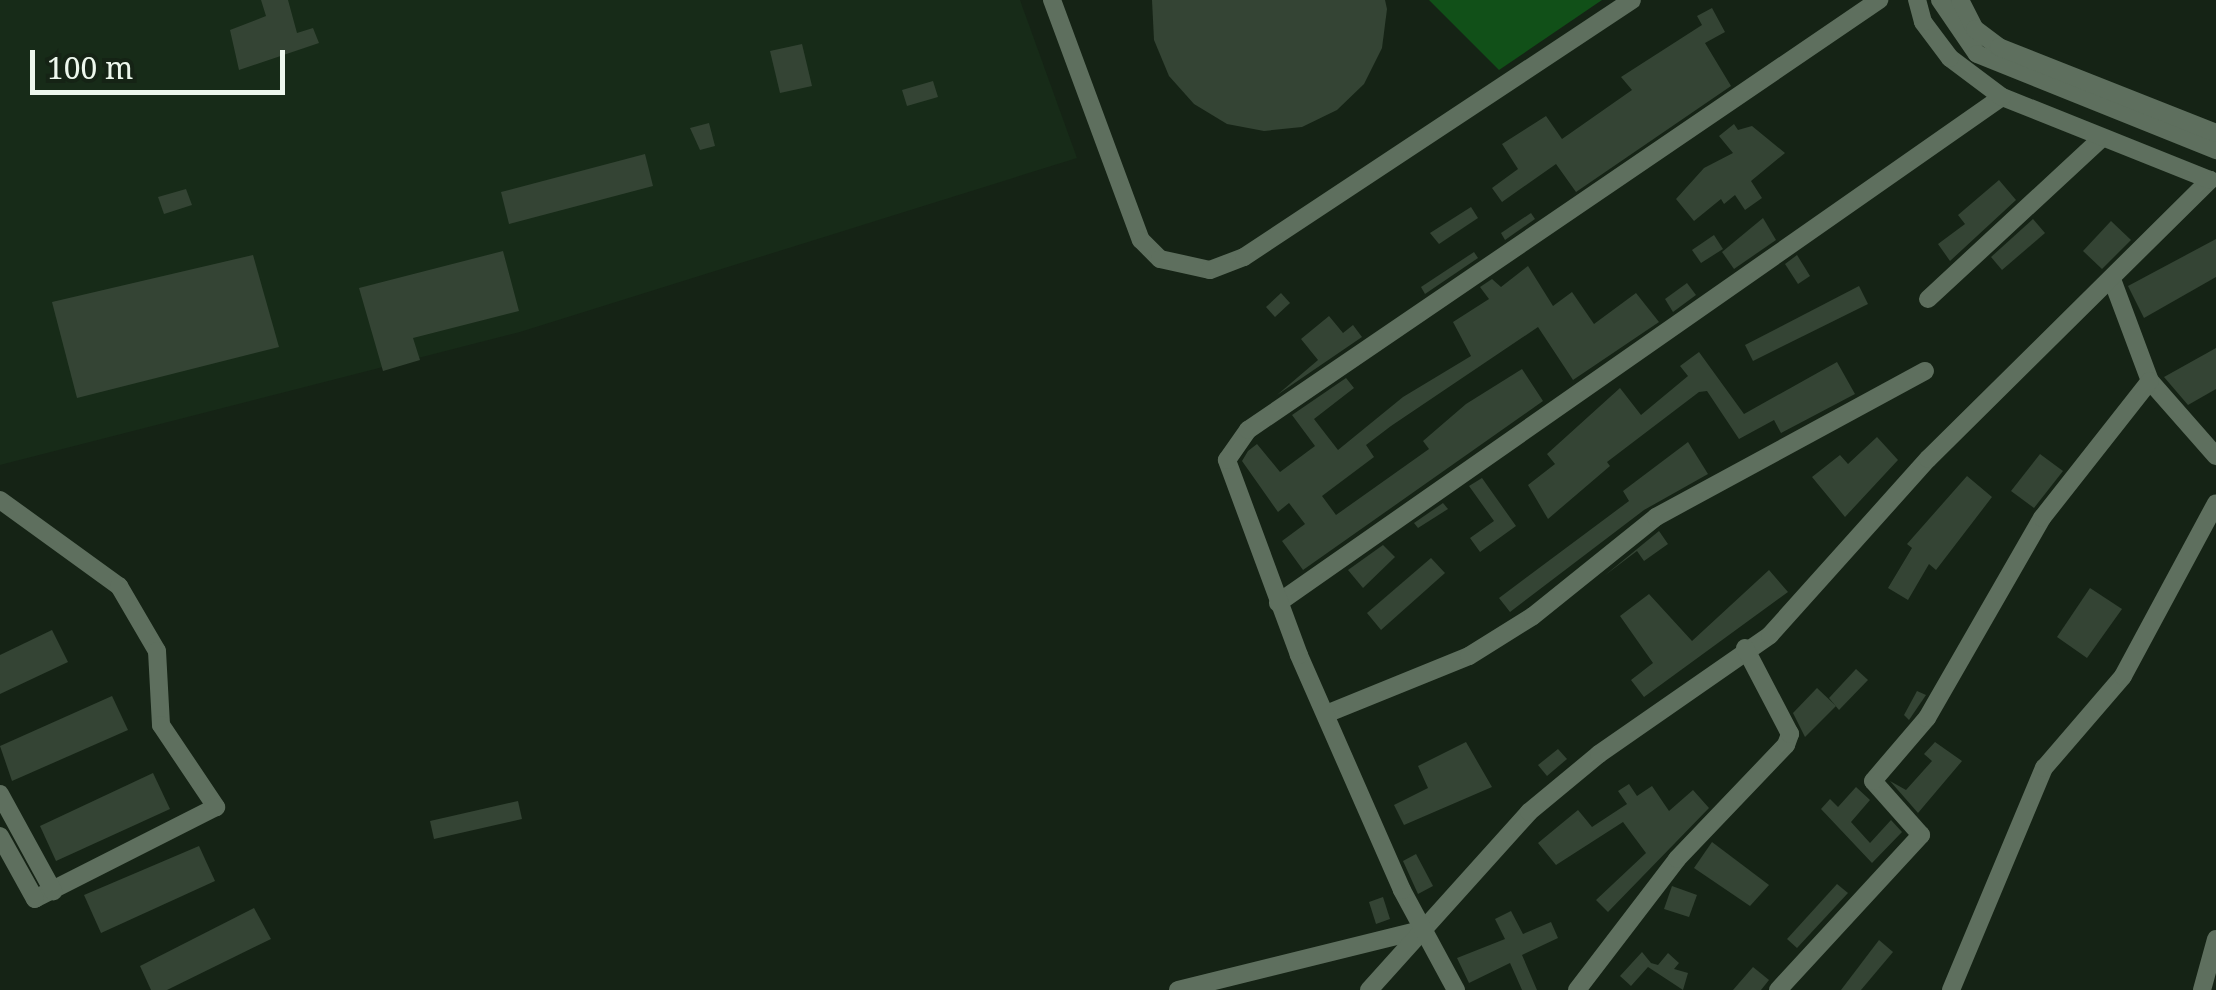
<!DOCTYPE html>
<style>
body{margin:0}
#map{position:relative;width:2216px;height:990px;overflow:hidden;background:#152315;font-family:"Noto Serif",serif}
div>[style]{position:absolute}
.built>*{inset:0;background:#172b18}
.green>*{inset:0;background:#115018}
.building>*{inset:0;background:#344434}
.minor>*{height:18px;margin:-9px;padding:0 9px;transform-origin:9px;border-radius:9px;background:#5e6f5e}
span{translate:-50% -50%;white-space:nowrap;text-align:center;line-height:1.15;-webkit-text-stroke:9px #152315;paint-order:stroke}
.scale{position:absolute;left:30px;top:50px;width:255px;height:45px;box-sizing:border-box;border:5px solid #edf7ed;border-top:0;padding-left:12px;font-size:30px;line-height:35px;white-space:nowrap;color:#edf7ed;-webkit-text-stroke:8px #152315;paint-order:stroke}
</style>
<div id="map">
<div class="built">
<i style="clip-path:polygon(0 0,1020px 0,1077px 158px,520px 332px,0 465px)"></i>
</div>
<div class="green">
<i style="clip-path:polygon(1429px 0,1602px 0,1499px 70px)"></i>
</div>
<div class="building">
<i style="clip-path:polygon(261px 0,288px 0,297px 33px,313px 28px,319px 43px,239px 70px,230px 30px,266px 16px)"></i>
<i style="clip-path:polygon(1152px 0,1385px 0,1387px 9px,1382px 48px,1364px 84px,1337px 110px,1302px 127px,1264px 131px,1227px 124px,1194px 104px,1169px 76px,1154px 40px)"></i>
<i style="clip-path:polygon(1712px 8px,1725px 32px,1705px 43px,1731px 86px,1576px 192px,1556px 164px,1502px 202px,1492px 188px,1518px 169px,1502px 144px,1546px 116px,1562px 139px,1632px 90px,1621px 77px,1702px 25px,1697px 16px)"></i>
<i style="clip-path:polygon(802px 44px,812px 86px,780px 93px,770px 51px)"></i>
<i style="clip-path:polygon(933px 81px,938px 97px,907px 106px,902px 90px)"></i>
<i style="clip-path:polygon(709px 123px,715px 146px,700px 150px,690px 128px)"></i>
<i style="clip-path:polygon(1734px 124px,1738px 130px,1752px 126px,1785px 153px,1751px 181px,1762px 198px,1745px 210px,1735px 195px,1724px 204px,1721px 199px,1694px 221px,1676px 199px,1704px 168px,1733px 153px,1719px 136px)"></i>
<i style="clip-path:polygon(645px 154px,653px 186px,509px 224px,501px 192px)"></i>
<i style="clip-path:polygon(1999px 180px,2016px 200px,1950px 261px,1938px 244px,1965px 224px,1958px 215px)"></i>
<i style="clip-path:polygon(186px 189px,192px 205px,164px 214px,158px 197px)"></i>
<i style="clip-path:polygon(1471px 207px,1478px 218px,1439px 244px,1430px 233px)"></i>
<i style="clip-path:polygon(1531px 213px,1535px 219px,1505px 240px,1501px 233px)"></i>
<i style="clip-path:polygon(1763px 218px,1776px 240px,1734px 269px,1722px 252px)"></i>
<i style="clip-path:polygon(2033px 219px,2045px 233px,2002px 270px,1991px 257px)"></i>
<i style="clip-path:polygon(2111px 221px,2131px 240px,2102px 269px,2083px 251px)"></i>
<i style="clip-path:polygon(1714px 235px,1723px 249px,1701px 263px,1692px 250px)"></i>
<i style="clip-path:polygon(2216px 239px,2216px 277px,2144px 318px,2128px 286px)"></i>
<i style="clip-path:polygon(503px 251px,519px 311px,413px 338px,420px 360px,383px 371px,359px 288px)"></i>
<i style="clip-path:polygon(1474px 252px,1478px 258px,1425px 294px,1421px 287px)"></i>
<i style="clip-path:polygon(253px 255px,279px 347px,77px 398px,52px 302px)"></i>
<i style="clip-path:polygon(1797px 255px,1810px 276px,1798px 284px,1785px 264px)"></i>
<i style="clip-path:polygon(1528px 266px,1553px 306px,1572px 292px,1594px 324px,1636px 293px,1659px 322px,1573px 380px,1538px 327px,1391px 426px,1366px 445px,1374px 457px,1322px 496px,1336px 515px,1429px 449px,1423px 441px,1466px 404px,1522px 369px,1543px 401px,1303px 570px,1282px 541px,1305px 524px,1289px 503px,1278px 512px,1242px 461px,1248px 451px,1257px 444px,1280px 472px,1315px 446px,1292px 415px,1346px 378px,1354px 388px,1314px 419px,1338px 450px,1403px 397px,1471px 356px,1453px 322px,1489px 299px,1480px 287px,1492px 279px,1501px 287px)"></i>
<i style="clip-path:polygon(1687px 283px,1696px 295px,1673px 312px,1665px 299px)"></i>
<i style="clip-path:polygon(1859px 286px,1868px 304px,1753px 361px,1745px 345px)"></i>
<i style="clip-path:polygon(1281px 293px,1290px 303px,1275px 317px,1266px 307px)"></i>
<i style="clip-path:polygon(1329px 316px,1343px 333px,1353px 325px,1362px 337px,1277px 395px,1318px 360px,1301px 339px)"></i>
<i style="clip-path:polygon(2216px 348px,2216px 389px,2188px 405px,2164px 377px)"></i>
<i style="clip-path:polygon(1699px 352px,1744px 414px,1837px 362px,1855px 394px,1781px 433px,1774px 420px,1739px 439px,1707px 391px,1699px 392px,1607px 462px,1610px 466px,1548px 519px,1528px 485px,1555px 464px,1547px 454px,1620px 388px,1641px 415px,1688px 376px,1680px 366px)"></i>
<i style="clip-path:polygon(1877px 437px,1898px 460px,1845px 517px,1812px 477px,1840px 455px,1848px 464px)"></i>
<i style="clip-path:polygon(1688px 442px,1708px 474px,1644px 510px,1510px 612px,1499px 598px,1629px 501px,1623px 491px)"></i>
<i style="clip-path:polygon(2040px 454px,2063px 471px,2034px 508px,2011px 491px)"></i>
<i style="clip-path:polygon(1967px 476px,1992px 497px,1936px 570px,1929px 564px,1908px 600px,1888px 588px,1912px 548px,1907px 544px)"></i>
<i style="clip-path:polygon(1482px 478px,1516px 526px,1480px 552px,1470px 538px,1494px 521px,1469px 486px)"></i>
<i style="clip-path:polygon(1443px 503px,1448px 509px,1418px 528px,1414px 523px)"></i>
<i style="clip-path:polygon(1659px 531px,1668px 544px,1644px 561px,1637px 551px,1604px 576px)"></i>
<i style="clip-path:polygon(1383px 545px,1395px 557px,1363px 588px,1348px 570px)"></i>
<i style="clip-path:polygon(1431px 558px,1445px 573px,1381px 630px,1367px 613px)"></i>
<i style="clip-path:polygon(1769px 570px,1788px 592px,1644px 697px,1631px 680px,1653px 663px,1620px 616px,1649px 594px,1692px 641px)"></i>
<i style="clip-path:polygon(2090px 588px,2122px 609px,2087px 658px,2057px 637px)"></i>
<i style="clip-path:polygon(52px 630px,68px 662px,0 694px,0 655px)"></i>
<i style="clip-path:polygon(1856px 669px,1868px 680px,1839px 710px,1829px 698px)"></i>
<i style="clip-path:polygon(1817px 688px,1836px 706px,1805px 737px,1793px 713px)"></i>
<i style="clip-path:polygon(1917px 691px,1926px 695px,1909px 720px,1904px 715px)"></i>
<i style="clip-path:polygon(112px 696px,128px 730px,12px 781px,0 746px)"></i>
<i style="clip-path:polygon(1466px 742px,1492px 787px,1404px 825px,1394px 805px,1428px 788px,1418px 766px)"></i>
<i style="clip-path:polygon(1935px 742px,1962px 761px,1918px 813px,1890px 781px,1906px 790px,1932px 761px,1924px 754px)"></i>
<i style="clip-path:polygon(1558px 749px,1567px 759px,1547px 776px,1538px 765px)"></i>
<i style="clip-path:polygon(153px 773px,170px 809px,56px 861px,40px 826px)"></i>
<i style="clip-path:polygon(1629px 784px,1637px 796px,1652px 786px,1669px 811px,1693px 790px,1709px 808px,1608px 912px,1596px 900px,1646px 853px,1623px 822px,1556px 865px,1538px 843px,1578px 810px,1592px 827px,1627px 804px,1618px 791px)"></i>
<i style="clip-path:polygon(1856px 787px,1870px 800px,1851px 822px,1870px 843px,1891px 820px,1902px 832px,1872px 863px,1821px 809px,1830px 799px,1838px 807px)"></i>
<i style="clip-path:polygon(518px 801px,522px 819px,434px 839px,430px 821px)"></i>
<i style="clip-path:polygon(1712px 842px,1769px 885px,1750px 906px,1694px 868px)"></i>
<i style="clip-path:polygon(199px 846px,215px 881px,101px 933px,84px 895px)"></i>
<i style="clip-path:polygon(1416px 854px,1433px 886px,1418px 894px,1403px 861px)"></i>
<i style="clip-path:polygon(1837px 884px,1848px 893px,1797px 948px,1787px 939px)"></i>
<i style="clip-path:polygon(1672px 886px,1697px 895px,1689px 917px,1664px 909px)"></i>
<i style="clip-path:polygon(1383px 897px,1390px 919px,1376px 924px,1369px 902px)"></i>
<i style="clip-path:polygon(254px 908px,271px 939px,167px 990px,151px 990px,140px 966px)"></i>
<i style="clip-path:polygon(1511px 911px,1523px 934px,1551px 922px,1558px 938px,1522px 955px,1537px 990px,1522px 990px,1510px 963px,1469px 983px,1457px 958px,1505px 939px,1495px 919px)"></i>
<i style="clip-path:polygon(1879px 940px,1893px 952px,1861px 990px,1841px 990px)"></i>
<i style="clip-path:polygon(1642px 952px,1651px 963px,1658px 965px,1668px 953px,1679px 963px,1674px 969px,1688px 973px,1683px 990px,1648px 967px,1631px 986px,1620px 976px)"></i>
<i style="clip-path:polygon(1753px 967px,1769px 980px,1761px 990px,1733px 990px)"></i>
</div>
<div class="minor">
<i style="left:1052px;top:0;width:256px;rotate:69.7deg"></i>
<i style="left:1141px;top:240px;width:27px;rotate:45deg"></i>
<i style="left:1160px;top:259px;width:51px;rotate:12.4deg"></i>
<i style="left:1210px;top:270px;width:36px;rotate:-21deg"></i>
<i style="left:1244px;top:257px;width:465px;rotate:-33.5deg"></i>
<i style="left:1940px;top:0;width:65px;rotate:55.6deg"></i>
<i style="left:1977px;top:54px;width:258px;rotate:21.9deg"></i>
<i style="left:1960px;top:0;width:33px;rotate:63deg"></i>
<i style="left:1975px;top:29px;width:30px;rotate:37deg"></i>
<i style="left:1999px;top:47px;width:233px;rotate:21.6deg"></i>
<i style="left:2113px;top:282px;width:106px;rotate:69.5deg"></i>
<i style="left:2150px;top:381px;width:100px;rotate:48.7deg"></i>
<i style="left:1928px;top:299px;width:236px;rotate:-42.8deg"></i>
<i style="left:0;top:500px;width:147px;rotate:35.9deg"></i>
<i style="left:119px;top:586px;width:75px;rotate:59.7deg"></i>
<i style="left:157px;top:651px;width:74px;rotate:86.9deg"></i>
<i style="left:161px;top:725px;width:99px;rotate:56.1deg"></i>
<i style="left:216px;top:807px;width:203px;rotate:153.1deg"></i>
<i style="left:35px;top:899px;width:72px;rotate:-119.1deg"></i>
<i style="left:1278px;top:603px;width:883px;rotate:-34.95deg"></i>
<i style="left:1326px;top:714px;width:154px;rotate:-22.1deg"></i>
<i style="left:1469px;top:656px;width:75px;rotate:-32deg"></i>
<i style="left:1533px;top:616px;width:158px;rotate:-38.8deg"></i>
<i style="left:1656px;top:517px;width:306px;rotate:-28.5deg"></i>
<i style="left:0;top:794px;width:111px;rotate:61.3deg"></i>
<i style="left:1178px;top:990px;width:250px;rotate:-13.9deg"></i>
<i style="left:1369px;top:990px;width:239px;rotate:-48deg"></i>
<i style="left:1529px;top:812px;width:91px;rotate:-39.6deg"></i>
<i style="left:1599px;top:754px;width:208px;rotate:-34.8deg"></i>
<i style="left:1770px;top:635px;width:237px;rotate:-48.1deg"></i>
<i style="left:1928px;top:459px;width:397px;rotate:-44.7deg"></i>
<i style="left:2210px;top:180px;width:224px;rotate:-158.2deg"></i>
<i style="left:2002px;top:97px;width:65px;rotate:-143.1deg"></i>
<i style="left:1950px;top:58px;width:45px;rotate:-126.9deg"></i>
<i style="left:1923px;top:22px;width:23px;rotate:-105deg"></i>
<i style="left:1456px;top:990px;width:114px;rotate:-118.4deg"></i>
<i style="left:1402px;top:890px;width:257px;rotate:-113.7deg"></i>
<i style="left:1299px;top:655px;width:208px;rotate:-110.3deg"></i>
<i style="left:1227px;top:460px;width:37px;rotate:-55deg"></i>
<i style="left:1248px;top:430px;width:764px;rotate:-34.27deg"></i>
<i style="left:1577px;top:990px;width:165px;rotate:-52.6deg"></i>
<i style="left:1677px;top:859px;width:158px;rotate:-46.3deg"></i>
<i style="left:1786px;top:745px;width:12px;rotate:-70deg"></i>
<i style="left:1790px;top:734px;width:97px;rotate:-117.6deg"></i>
<i style="left:1778px;top:990px;width:211px;rotate:-47.3deg"></i>
<i style="left:1921px;top:835px;width:72px;rotate:-131.6deg"></i>
<i style="left:1873px;top:781px;width:83px;rotate:-49.4deg"></i>
<i style="left:1927px;top:718px;width:231px;rotate:-60.1deg"></i>
<i style="left:2042px;top:518px;width:174px;rotate:-51.8deg"></i>
<i style="left:1951px;top:990px;width:241px;rotate:-67.3deg"></i>
<i style="left:2044px;top:768px;width:121px;rotate:-49.3deg"></i>
<i style="left:2123px;top:676px;width:196px;rotate:-61.7deg"></i>
<i style="left:2202px;top:990px;width:53px;rotate:-74.6deg"></i>
</div>
<div class="scale">100 m</div>
</div>
